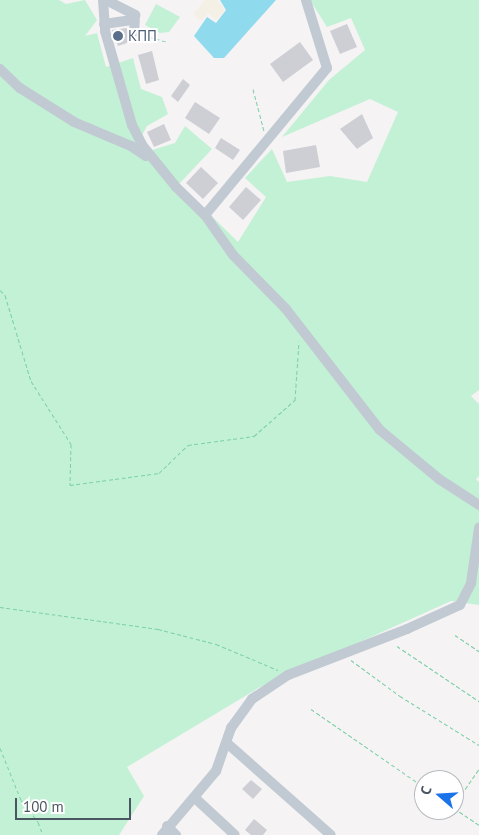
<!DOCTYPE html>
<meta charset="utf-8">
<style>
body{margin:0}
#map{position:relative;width:479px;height:835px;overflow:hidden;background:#f5f3f3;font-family:"PT Sans",sans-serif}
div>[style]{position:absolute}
.green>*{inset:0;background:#c3f1d5}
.sand>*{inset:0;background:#f5f0e5}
.water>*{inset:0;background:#90daee}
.building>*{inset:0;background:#cdcfd5}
.path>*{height:1px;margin-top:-0.5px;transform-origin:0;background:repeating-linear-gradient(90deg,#7ad0a6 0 4px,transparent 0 6.5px)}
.minor>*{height:10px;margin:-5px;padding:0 5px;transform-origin:5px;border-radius:5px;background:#c1cad2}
.dots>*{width:14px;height:14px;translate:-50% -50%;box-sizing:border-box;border:2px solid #fff;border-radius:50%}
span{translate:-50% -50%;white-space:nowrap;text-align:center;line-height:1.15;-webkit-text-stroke:4px #fff;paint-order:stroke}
.service-label{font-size:15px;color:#4e5e75}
.left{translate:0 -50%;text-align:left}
.north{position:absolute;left:414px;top:770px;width:50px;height:50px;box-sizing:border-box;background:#fff;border:1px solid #b7bbc0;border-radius:50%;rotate:289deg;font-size:14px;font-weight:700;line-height:20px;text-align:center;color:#4a5661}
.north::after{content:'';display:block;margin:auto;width:18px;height:22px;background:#1a73e8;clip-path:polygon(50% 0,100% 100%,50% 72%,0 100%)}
.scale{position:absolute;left:15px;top:798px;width:116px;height:22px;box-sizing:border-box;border:2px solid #4a5661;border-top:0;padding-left:6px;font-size:15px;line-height:18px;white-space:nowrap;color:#4a5661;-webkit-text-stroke:4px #fff;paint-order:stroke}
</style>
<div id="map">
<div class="green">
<i style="clip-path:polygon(0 0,59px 0,66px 4px,85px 0,97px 20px,85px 36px,97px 33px,106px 67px,133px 58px,141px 89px,162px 97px,168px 114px,147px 126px,141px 137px,152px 150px,175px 143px,185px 126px,212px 149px,179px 184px,238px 242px,266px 197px,245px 178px,272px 149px,287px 182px,330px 176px,367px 182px,398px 112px,370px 99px,282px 137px,329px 80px,365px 50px,351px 18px,327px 27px,310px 0,479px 0,479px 390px,471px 396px,479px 404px,479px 476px,476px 479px,479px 482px,479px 605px,451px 601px,260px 687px,127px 767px,144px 796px,119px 835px,0 835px)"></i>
<i style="clip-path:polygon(156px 4px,180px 17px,169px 32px,160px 33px,145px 25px)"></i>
</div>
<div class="sand">
<i style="clip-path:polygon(205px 0,217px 0,225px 10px,216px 20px,208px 13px,201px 21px,193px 14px)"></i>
</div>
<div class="water">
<i style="clip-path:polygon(220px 0,276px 0,224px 58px,214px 58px,194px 36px,207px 17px,216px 23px,226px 10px)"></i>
</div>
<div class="building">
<i style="clip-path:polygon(347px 24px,357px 47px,340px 54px,330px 31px)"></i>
<i style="clip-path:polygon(127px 28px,130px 42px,118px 46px,112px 30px)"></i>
<i style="clip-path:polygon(300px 42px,313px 60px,283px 82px,270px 64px)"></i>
<i style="clip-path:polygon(152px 51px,159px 80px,146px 84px,138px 55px)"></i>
<i style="clip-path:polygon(183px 79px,190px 85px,178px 102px,171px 96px)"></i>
<i style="clip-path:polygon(195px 102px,220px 118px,209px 134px,185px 118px)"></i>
<i style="clip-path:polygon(362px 114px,373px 138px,357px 149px,340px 129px)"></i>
<i style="clip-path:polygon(164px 124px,171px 140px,154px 147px,147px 132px)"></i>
<i style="clip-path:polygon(221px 138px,240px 150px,233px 160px,215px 148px)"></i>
<i style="clip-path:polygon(316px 145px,320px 167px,286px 173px,283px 151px)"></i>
<i style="clip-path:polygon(201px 167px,218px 183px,203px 199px,186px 183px)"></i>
<i style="clip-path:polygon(246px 187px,261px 200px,243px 220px,229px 207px)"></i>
<i style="clip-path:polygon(251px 780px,262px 789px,253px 799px,242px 789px)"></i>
<i style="clip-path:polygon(254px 819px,267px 830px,263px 835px,251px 835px,245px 830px)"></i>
</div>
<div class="path">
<i style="left:143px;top:35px;width:25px;rotate:16deg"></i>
<i style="left:253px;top:89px;width:43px;rotate:75.3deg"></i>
<i style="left:0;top:290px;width:7px;rotate:45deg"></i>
<i style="left:5px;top:295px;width:90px;rotate:73.2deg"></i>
<i style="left:31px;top:381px;width:75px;rotate:57.6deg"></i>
<i style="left:71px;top:444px;width:41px;rotate:91.4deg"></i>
<i style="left:70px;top:485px;width:90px;rotate:-7.7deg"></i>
<i style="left:159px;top:473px;width:40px;rotate:-44deg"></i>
<i style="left:188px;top:445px;width:67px;rotate:-7.8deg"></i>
<i style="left:254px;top:436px;width:55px;rotate:-41.3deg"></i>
<i style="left:295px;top:400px;width:59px;rotate:-86.1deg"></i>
<i style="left:0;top:607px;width:160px;rotate:7.9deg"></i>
<i style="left:158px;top:629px;width:60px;rotate:14.5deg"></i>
<i style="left:216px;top:644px;width:67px;rotate:22.8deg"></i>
<i style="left:455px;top:635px;width:29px;rotate:34deg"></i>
<i style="left:397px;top:646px;width:99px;rotate:33.9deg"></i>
<i style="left:351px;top:660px;width:61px;rotate:36.3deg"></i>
<i style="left:400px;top:696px;width:93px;rotate:31.8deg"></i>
<i style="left:311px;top:709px;width:137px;rotate:34.6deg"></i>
<i style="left:0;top:748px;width:56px;rotate:68deg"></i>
<i style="left:21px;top:800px;width:28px;rotate:52deg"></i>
<i style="left:38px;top:822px;width:14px;rotate:69deg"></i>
<i style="left:454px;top:805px;width:44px;rotate:-55.2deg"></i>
<i style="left:454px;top:808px;width:30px;rotate:34deg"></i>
</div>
<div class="minor">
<i style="left:103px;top:0;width:31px;rotate:86deg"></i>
<i style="left:105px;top:31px;width:98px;rotate:74deg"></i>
<i style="left:132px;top:125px;width:22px;rotate:63deg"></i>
<i style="left:142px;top:145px;width:54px;rotate:51deg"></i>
<i style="left:176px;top:187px;width:40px;rotate:44deg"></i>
<i style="left:205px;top:215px;width:49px;rotate:55deg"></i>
<i style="left:233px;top:255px;width:76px;rotate:45.5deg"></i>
<i style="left:286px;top:309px;width:153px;rotate:52.2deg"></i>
<i style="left:380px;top:430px;width:77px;rotate:39.7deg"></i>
<i style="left:439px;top:479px;width:48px;rotate:33deg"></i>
<i style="left:106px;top:0;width:33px;rotate:27deg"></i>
<i style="left:135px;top:15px;width:17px;rotate:93deg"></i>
<i style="left:104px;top:24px;width:30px;rotate:-8deg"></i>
<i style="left:0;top:69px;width:28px;rotate:44deg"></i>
<i style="left:20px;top:88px;width:64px;rotate:32.2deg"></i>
<i style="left:74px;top:122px;width:62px;rotate:22.8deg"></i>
<i style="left:131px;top:146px;width:18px;rotate:34deg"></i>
<i style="left:205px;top:215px;width:191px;rotate:-50.3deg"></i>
<i style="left:327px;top:68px;width:71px;rotate:-107.2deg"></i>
<i style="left:228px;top:744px;width:137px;rotate:41.5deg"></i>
<i style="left:195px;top:798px;width:54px;rotate:42.8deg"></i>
<i style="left:167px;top:826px;width:13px;rotate:45deg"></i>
<i style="left:162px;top:835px;width:84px;rotate:-49.8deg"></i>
<i style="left:216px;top:771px;width:46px;rotate:-70.8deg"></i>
<i style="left:231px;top:728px;width:36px;rotate:-54deg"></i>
<i style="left:252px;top:699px;width:43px;rotate:-33.7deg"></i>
<i style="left:288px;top:675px;width:128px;rotate:-21.1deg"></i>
<i style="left:407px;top:629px;width:58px;rotate:-24.4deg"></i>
<i style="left:460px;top:605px;width:25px;rotate:-63deg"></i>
<i style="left:471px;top:583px;width:56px;rotate:-81.7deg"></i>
</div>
<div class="dots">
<i style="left:118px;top:36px;background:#5c6f8a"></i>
</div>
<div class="service-label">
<span class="left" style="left:128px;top:36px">КПП</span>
</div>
<div class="north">С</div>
<div class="scale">100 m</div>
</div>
